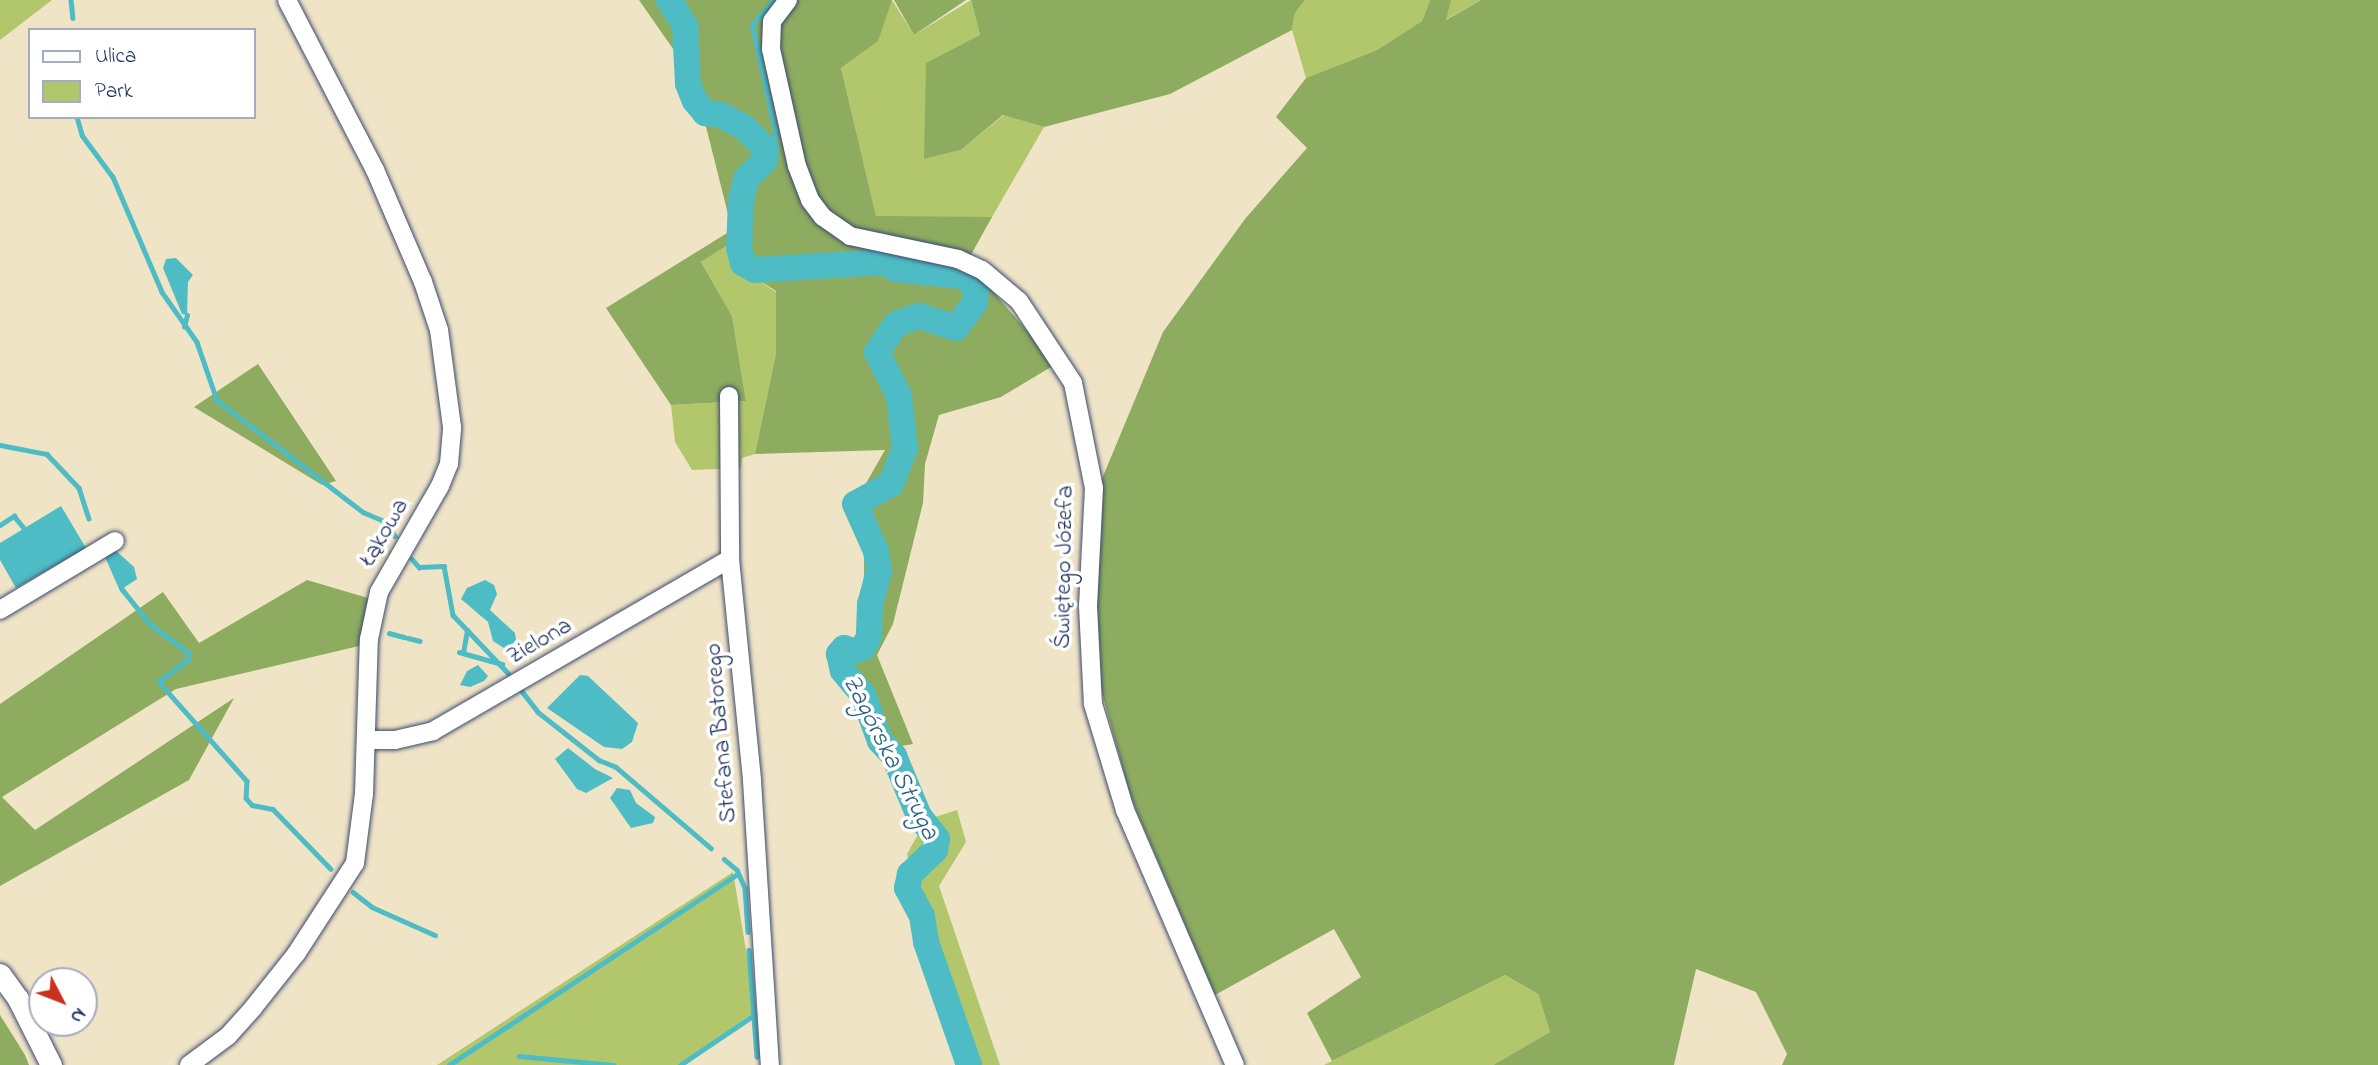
<!DOCTYPE html>
<meta charset="utf-8">
<style>
body{margin:0}
#map{position:relative;width:2378px;height:1065px;overflow:hidden;background:#f0e4c7;font-family:"Indie Flower",sans-serif}
div>[style]{position:absolute}
.green>*{inset:0;background:#b2c76b}
.forest>*{inset:0;background:#8dac5f}
.water>*{inset:0;background:#4ebcc5}
.stream>*{height:4.5px;margin:-2.25px;padding:0 2.25px;transform-origin:2.25px;border-radius:2.25px;background:#4ebcc5}
.river>*{height:26px;margin:-13px;padding:0 13px;transform-origin:13px;border-radius:13px;background:#4ebcc5}
.roads{filter:drop-shadow(0 0 2px #3b4a6e) drop-shadow(0 0 2px #3b4a6e)}
.minor>*{height:18px;margin:-9px;padding:0 9px;transform-origin:9px;border-radius:9px;background:#fff}
.tertiary>*{height:21px;margin:-10.5px;padding:0 10.5px;transform-origin:10.5px;border-radius:10.5px;background:#fff}
span{translate:-50% -50%;white-space:nowrap;text-align:center;line-height:1.15;-webkit-text-stroke:7px #fff;paint-order:stroke}
.street-label{font-size:24px;color:#1b2f5e}
.water-label{font-size:26px;color:#2d6082;font-style:italic}
.legend{position:absolute;left:28px;top:28px;width:228px;height:91px;box-sizing:border-box;background:#fff;border:2px solid #a4acbf;margin:0;padding:9px 12px;list-style:none;font-size:21px;color:#1b2f5e}
.legend li{display:flex;align-items:center;gap:14px;height:35px}
.legend b{width:35px;border:2px solid #a4acbf}
.north{position:absolute;left:28px;top:967px;width:70px;height:70px;box-sizing:border-box;background:#fff;border:2px solid #a4acbf;border-radius:50%;rotate:132deg;font-size:19px;font-weight:700;line-height:28px;text-align:center;color:#1b2f5e}
.north::after{content:'';display:block;margin:auto;width:24px;height:32px;background:#c8321e;clip-path:polygon(50% 0,100% 100%,50% 72%,0 100%)}
</style>
<div id="map">
<div class="green">
<i style="clip-path:polygon(0 0,52px 0,0 40px)"></i>
<i style="clip-path:polygon(892px 0,914px 35px,971px 0,980px 35px,924px 159px,961px 150px,1004px 115px,1044px 127px,992px 217px,876px 217px,841px 68px,877px 41px)"></i>
<i style="clip-path:polygon(1305px 0,1430px 0,1422px 21px,1377px 50px,1306px 78px,1292px 30px,1295px 13px)"></i>
<i style="clip-path:polygon(1451px 0,1481px 0,1445px 20px)"></i>
<i style="clip-path:polygon(728px 245px,751px 275px,776px 292px,776px 353px,755px 454px,742px 458px,741px 468px,692px 470px,675px 442px,671px 405px,746px 401px,732px 316px,701px 262px)"></i>
<i style="clip-path:polygon(957px 810px,966px 842px,939px 886px,1000px 1065px,955px 1065px,907px 854px,926px 820px)"></i>
<i style="clip-path:polygon(733px 872px,756px 1011px,680px 1065px,437px 1065px)"></i>
<i style="clip-path:polygon(1505px 975px,1538px 994px,1550px 1032px,1493px 1065px,1324px 1065px)"></i>
</div>
<div class="forest">
<i style="clip-path:polygon(639px 0,892px 0,878px 41px,841px 68px,876px 216px,992px 217px,967px 262px,1056px 364px,1001px 397px,939px 415px,925px 464px,923px 503px,893px 624px,877px 655px,913px 744px,901px 746px,865px 716px,845px 660px,862px 628px,864px 574px,864px 541px,851px 525px,848px 499px,865px 485px,885px 450px,755px 454px,776px 353px,776px 291px,751px 275px,728px 245px,701px 262px,732px 316px,746px 401px,671px 405px,606px 308px,732px 230px,694px 79px)"></i>
<i style="clip-path:polygon(894px 0,966px 0,914px 35px)"></i>
<i style="clip-path:polygon(971px 0,1305px 0,1295px 13px,1292px 30px,1170px 94px,1044px 127px,1003px 115px,961px 150px,924px 159px,926px 63px,980px 35px)"></i>
<i style="clip-path:polygon(1430px 0,1451px 0,1446px 20px,1481px 0,2378px 0,2378px 1065px,1782px 1065px,1787px 1054px,1756px 992px,1696px 969px,1674px 1065px,1493px 1065px,1550px 1032px,1538px 994px,1505px 975px,1332px 1061px,1307px 1013px,1361px 977px,1334px 929px,1215px 995px,1131px 798px,1096px 671px,1099px 486px,1163px 332px,1245px 219px,1307px 148px,1276px 117px,1306px 78px,1377px 50px,1422px 21px)"></i>
<i style="clip-path:polygon(258px 364px,336px 481px,322px 485px,194px 407px)"></i>
<i style="clip-path:polygon(307px 580px,368px 598px,359px 646px,176px 689px,2px 797px,35px 830px,234px 698px,189px 780px,0 886px,0 704px,163px 592px,199px 643px)"></i>
<i style="clip-path:polygon(0 1015px,25px 1055px,29px 1065px,0 1065px)"></i>
</div>
<div class="water">
<i style="clip-path:polygon(176px 258px,193px 275px,188px 282px,187px 315px,182px 314px,163px 268px,166px 259px)"></i>
<i style="clip-path:polygon(61px 506px,86px 548px,16px 588px,0 560px,0 543px)"></i>
<i style="clip-path:polygon(113px 548px,134px 567px,137px 579px,122px 589px,106px 553px)"></i>
<i style="clip-path:polygon(485px 580px,494px 585px,497px 594px,490px 610px,515px 633px,516px 640px,507px 650px,493px 641px,488px 622px,461px 599px,467px 588px)"></i>
<i style="clip-path:polygon(478px 665px,488px 676px,484px 681px,470px 687px,460px 685px,467px 671px)"></i>
<i style="clip-path:polygon(580px 675px,588px 676px,638px 723px,632px 742px,622px 749px,604px 747px,547px 708px)"></i>
<i style="clip-path:polygon(568px 748px,595px 769px,613px 778px,586px 793px,577px 789px,555px 759px)"></i>
<i style="clip-path:polygon(617px 788px,630px 790px,636px 803px,655px 817px,653px 823px,631px 828px,610px 798px)"></i>
</div>
<div class="stream">
<i style="left:71px;top:0;width:18px;rotate:84deg"></i>
<i style="left:77px;top:117px;width:19px;rotate:74deg"></i>
<i style="left:82px;top:135px;width:52px;rotate:53.6deg"></i>
<i style="left:113px;top:177px;width:125px;rotate:66.9deg"></i>
<i style="left:162px;top:292px;width:61px;rotate:55deg"></i>
<i style="left:197px;top:342px;width:61px;rotate:71deg"></i>
<i style="left:217px;top:400px;width:184px;rotate:37.5deg"></i>
<i style="left:363px;top:512px;width:25px;rotate:23deg"></i>
<i style="left:386px;top:522px;width:17px;rotate:57deg"></i>
<i style="left:766px;top:149px;width:16px;rotate:-52deg"></i>
<i style="left:776px;top:136px;width:114px;rotate:-102.2deg"></i>
<i style="left:752px;top:25px;width:33px;rotate:-49deg"></i>
<i style="left:184px;top:327px;width:12px;rotate:-76deg"></i>
<i style="left:0;top:445px;width:48px;rotate:10.8deg"></i>
<i style="left:47px;top:454px;width:47px;rotate:46.7deg"></i>
<i style="left:79px;top:488px;width:32px;rotate:72deg"></i>
<i style="left:0;top:525px;width:17px;rotate:-33deg"></i>
<i style="left:14px;top:516px;width:16px;rotate:50deg"></i>
<i style="left:106px;top:553px;width:39px;rotate:66deg"></i>
<i style="left:122px;top:589px;width:45px;rotate:51.3deg"></i>
<i style="left:150px;top:624px;width:49px;rotate:36.6deg"></i>
<i style="left:189px;top:653px;width:7px;rotate:98deg"></i>
<i style="left:188px;top:660px;width:36px;rotate:143deg"></i>
<i style="left:159px;top:682px;width:132px;rotate:48.4deg"></i>
<i style="left:247px;top:781px;width:17px;rotate:93deg"></i>
<i style="left:246px;top:798px;width:9px;rotate:49deg"></i>
<i style="left:252px;top:805px;width:21px;rotate:11deg"></i>
<i style="left:273px;top:809px;width:83px;rotate:46deg"></i>
<i style="left:412px;top:559px;width:11px;rotate:49deg"></i>
<i style="left:419px;top:567px;width:25px;rotate:-2deg"></i>
<i style="left:444px;top:566px;width:50px;rotate:79.6deg"></i>
<i style="left:453px;top:615px;width:80px;rotate:46.5deg"></i>
<i style="left:389px;top:633px;width:16px;rotate:15deg"></i>
<i style="left:408px;top:638px;width:12px;rotate:14deg"></i>
<i style="left:459px;top:652px;width:45px;rotate:15.6deg"></i>
<i style="left:463px;top:653px;width:23px;rotate:-80deg"></i>
<i style="left:521px;top:690px;width:28px;rotate:52deg"></i>
<i style="left:538px;top:712px;width:78px;rotate:38.2deg"></i>
<i style="left:599px;top:760px;width:18px;rotate:22deg"></i>
<i style="left:616px;top:767px;width:125px;rotate:40.5deg"></i>
<i style="left:724px;top:859px;width:17px;rotate:40deg"></i>
<i style="left:737px;top:870px;width:20px;rotate:66deg"></i>
<i style="left:745px;top:888px;width:44px;rotate:86.1deg"></i>
<i style="left:353px;top:892px;width:24px;rotate:38deg"></i>
<i style="left:372px;top:907px;width:69px;rotate:24deg"></i>
<i style="left:749px;top:950px;width:107px;rotate:85.7deg"></i>
<i style="left:519px;top:1056px;width:95px;rotate:5.4deg"></i>
<i style="left:449px;top:1065px;width:346px;rotate:-33.5deg"></i>
<i style="left:680px;top:1065px;width:89px;rotate:-34deg"></i>
</div>
<div class="river">
<i style="left:669px;top:0;width:31px;rotate:58deg"></i>
<i style="left:685px;top:26px;width:58px;rotate:87deg"></i>
<i style="left:688px;top:84px;width:18px;rotate:68deg"></i>
<i style="left:695px;top:101px;width:16px;rotate:50deg"></i>
<i style="left:705px;top:113px;width:16px;rotate:7deg"></i>
<i style="left:721px;top:115px;width:27px;rotate:28deg"></i>
<i style="left:745px;top:128px;width:30px;rotate:45deg"></i>
<i style="left:766px;top:149px;width:11px;rotate:95deg"></i>
<i style="left:765px;top:160px;width:27px;rotate:135deg"></i>
<i style="left:746px;top:179px;width:23px;rotate:103deg"></i>
<i style="left:741px;top:201px;width:47px;rotate:92.4deg"></i>
<i style="left:739px;top:248px;width:16px;rotate:75deg"></i>
<i style="left:743px;top:263px;width:14px;rotate:30deg"></i>
<i style="left:755px;top:270px;width:128px;rotate:-3.6deg"></i>
<i style="left:883px;top:262px;width:15px;rotate:28deg"></i>
<i style="left:896px;top:269px;width:71px;rotate:6.4deg"></i>
<i style="left:967px;top:277px;width:14px;rotate:51deg"></i>
<i style="left:976px;top:288px;width:14px;rotate:94deg"></i>
<i style="left:975px;top:302px;width:32px;rotate:126deg"></i>
<i style="left:956px;top:328px;width:40px;rotate:-162deg"></i>
<i style="left:918px;top:316px;width:23px;rotate:160deg"></i>
<i style="left:896px;top:324px;width:34px;rotate:124deg"></i>
<i style="left:877px;top:352px;width:49px;rotate:63.4deg"></i>
<i style="left:899px;top:396px;width:52px;rotate:83.4deg"></i>
<i style="left:905px;top:448px;width:39px;rotate:111deg"></i>
<i style="left:891px;top:484px;width:41px;rotate:150.9deg"></i>
<i style="left:855px;top:504px;width:51px;rotate:65.9deg"></i>
<i style="left:876px;top:551px;width:20px;rotate:81deg"></i>
<i style="left:879px;top:571px;width:34px;rotate:105deg"></i>
<i style="left:870px;top:604px;width:33px;rotate:92deg"></i>
<i style="left:869px;top:637px;width:13px;rotate:119deg"></i>
<i style="left:863px;top:648px;width:10px;rotate:163deg"></i>
<i style="left:853px;top:651px;width:9px;rotate:-162deg"></i>
<i style="left:844px;top:648px;width:8px;rotate:130deg"></i>
<i style="left:839px;top:654px;width:17px;rotate:77deg"></i>
<i style="left:843px;top:671px;width:31px;rotate:50deg"></i>
<i style="left:863px;top:695px;width:49px;rotate:69.7deg"></i>
<i style="left:880px;top:741px;width:21px;rotate:47deg"></i>
<i style="left:894px;top:756px;width:65px;rotate:67.4deg"></i>
<i style="left:919px;top:816px;width:29px;rotate:52deg"></i>
<i style="left:937px;top:839px;width:11px;rotate:100deg"></i>
<i style="left:935px;top:850px;width:35px;rotate:136deg"></i>
<i style="left:910px;top:874px;width:14px;rotate:102deg"></i>
<i style="left:907px;top:888px;width:32px;rotate:62deg"></i>
<i style="left:922px;top:916px;width:26px;rotate:81deg"></i>
<i style="left:926px;top:942px;width:130px;rotate:70.7deg"></i>
</div>
<div class="roads">
<div class="minor">
<i style="left:788px;top:0;width:26px;rotate:127deg"></i>
<i style="left:772px;top:21px;width:28px;rotate:92deg"></i>
<i style="left:771px;top:49px;width:120px;rotate:77.5deg"></i>
<i style="left:797px;top:166px;width:36px;rotate:69deg"></i>
<i style="left:810px;top:200px;width:21px;rotate:53deg"></i>
<i style="left:823px;top:217px;width:33px;rotate:35deg"></i>
<i style="left:850px;top:236px;width:110px;rotate:12deg"></i>
<i style="left:958px;top:259px;width:26px;rotate:25deg"></i>
<i style="left:982px;top:270px;width:48px;rotate:40deg"></i>
<i style="left:1019px;top:301px;width:98px;rotate:56.6deg"></i>
<i style="left:1073px;top:383px;width:107px;rotate:78.7deg"></i>
<i style="left:1094px;top:488px;width:118px;rotate:92.9deg"></i>
<i style="left:1088px;top:606px;width:98px;rotate:87.1deg"></i>
<i style="left:1093px;top:704px;width:111px;rotate:73.2deg"></i>
<i style="left:1125px;top:810px;width:278px;rotate:66.7deg"></i>
<i style="left:729px;top:396px;width:163px;rotate:89.6deg"></i>
<i style="left:730px;top:559px;width:223px;rotate:84.3deg"></i>
<i style="left:752px;top:781px;width:285px;rotate:86.4deg"></i>
<i style="left:0;top:610px;width:134px;rotate:-31deg"></i>
<i style="left:366px;top:740px;width:29px"></i>
<i style="left:395px;top:740px;width:39px;rotate:-13deg"></i>
<i style="left:433px;top:731px;width:343px;rotate:-30.1deg"></i>
<i style="left:189px;top:1065px;width:49px;rotate:-36.6deg"></i>
<i style="left:228px;top:1036px;width:38px;rotate:-48deg"></i>
<i style="left:253px;top:1008px;width:69px;rotate:-51.5deg"></i>
<i style="left:296px;top:954px;width:108px;rotate:-57deg"></i>
<i style="left:355px;top:863px;width:70px;rotate:-82.6deg"></i>
<i style="left:364px;top:794px;width:155px;rotate:-88.2deg"></i>
<i style="left:369px;top:639px;width:48px;rotate:-78deg"></i>
<i style="left:379px;top:592px;width:122px;rotate:-60.1deg"></i>
<i style="left:440px;top:486px;width:24px;rotate:-68deg"></i>
<i style="left:449px;top:464px;width:37px;rotate:-85deg"></i>
<i style="left:452px;top:427px;width:98px;rotate:-97.6deg"></i>
<i style="left:439px;top:330px;width:51px;rotate:-108.4deg"></i>
<i style="left:423px;top:282px;width:122px;rotate:-113.2deg"></i>
<i style="left:375px;top:170px;width:191px;rotate:-117.4deg"></i>
</div>
<div class="tertiary">
<i style="left:0;top:974px;width:31px;rotate:54deg"></i>
<i style="left:18px;top:999px;width:74px;rotate:63.4deg"></i>
</div>
</div>
<div class="street-label">
<span style="left:385px;top:533px;rotate:-60deg">Łąkowa</span>
<span style="left:1065px;top:567px;rotate:-89deg">Świętego Józefa</span>
<span style="left:540px;top:642px;rotate:-30deg">Zielona</span>
<span style="left:722px;top:733px;rotate:-95deg">Stefana Batorego</span>
</div>
<div class="water-label">
<span style="left:889px;top:758px;rotate:63deg">Zagórska Struga</span>
</div>
<ul class="legend">
<li><b style="height:9px;background:#fff"></b>Ulica</li>
<li><b style="height:19px;background:#b2c76b"></b>Park</li>
</ul>
<div class="north">N</div>
</div>
